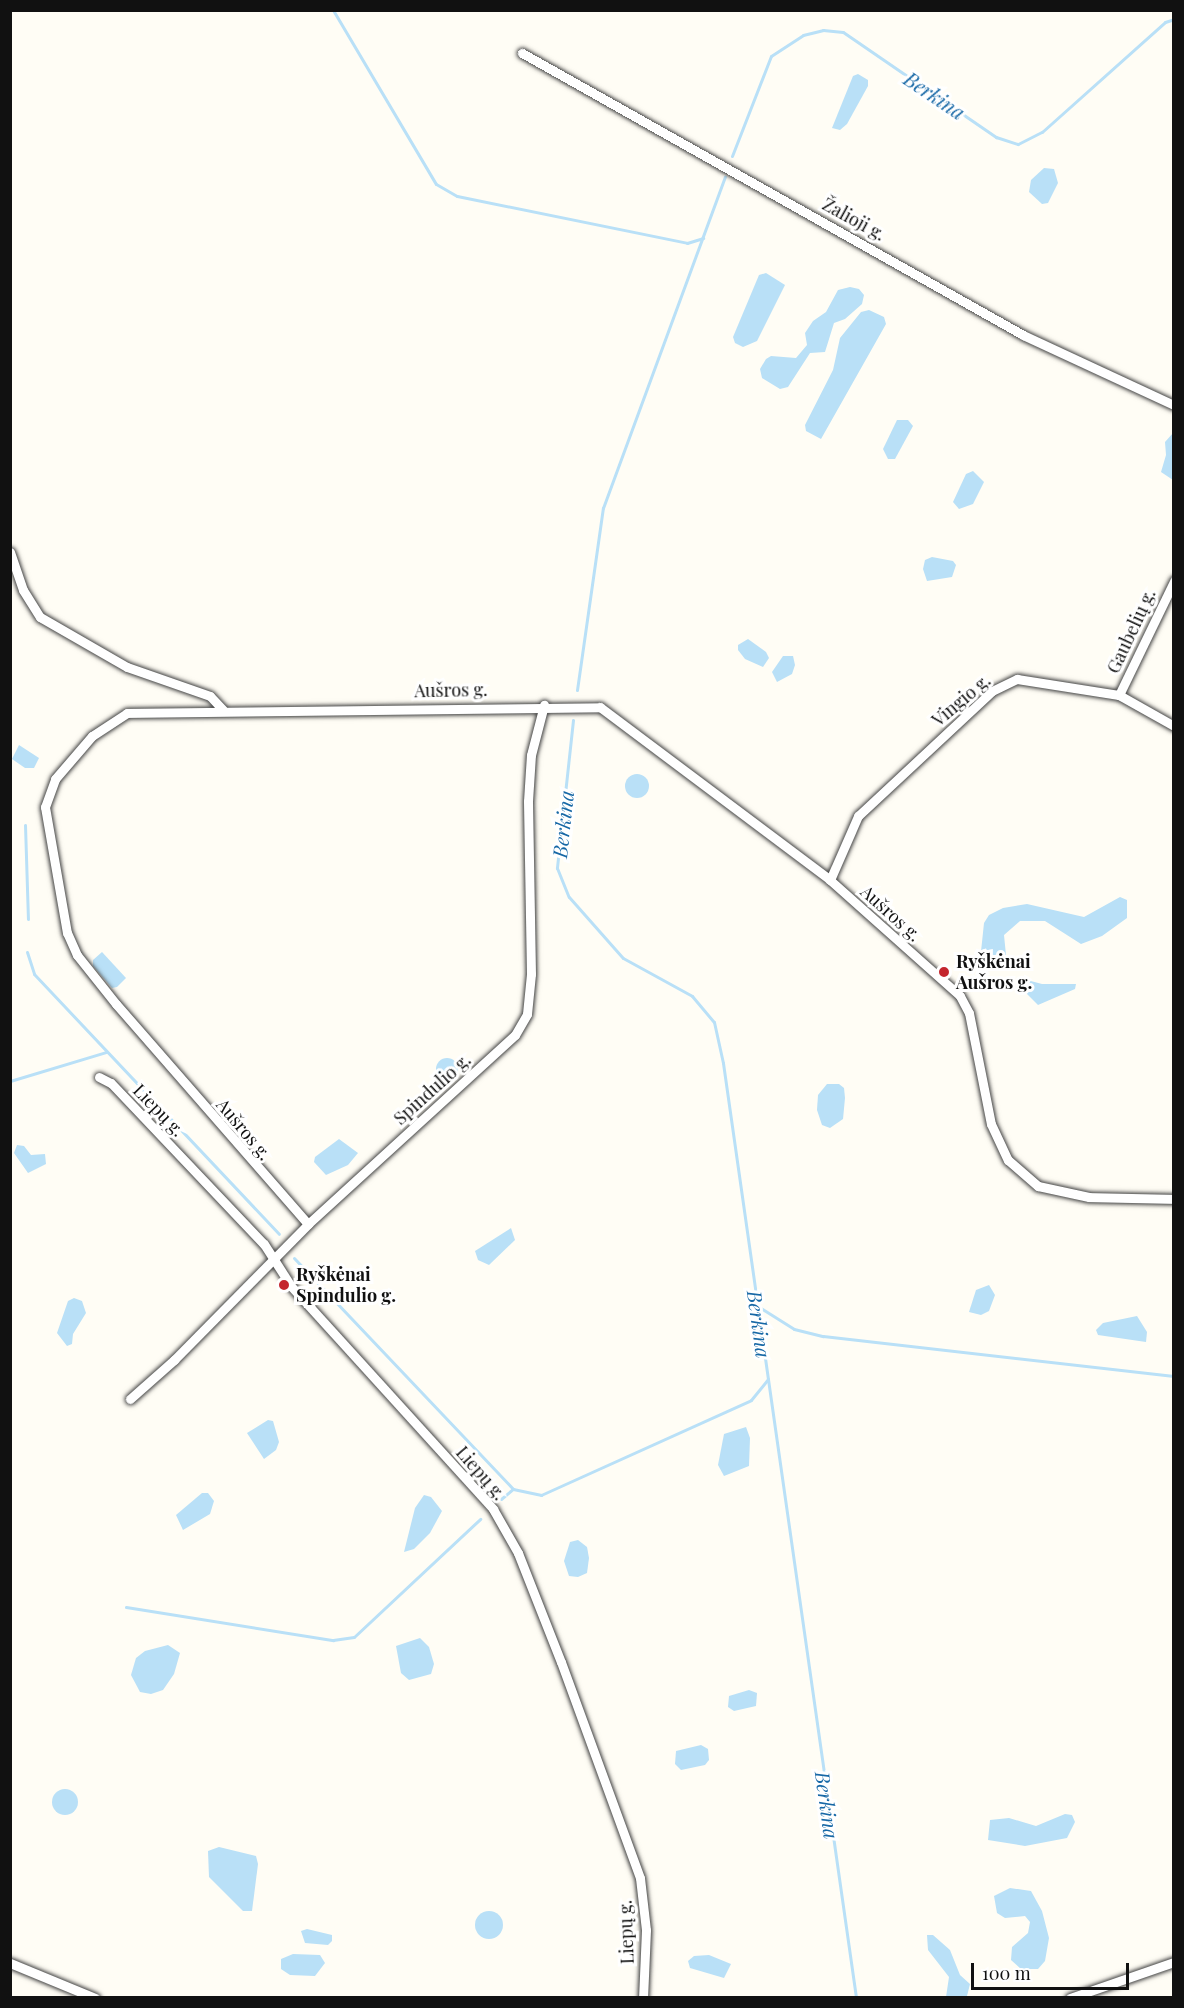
<!DOCTYPE html>
<meta charset="utf-8">
<style>
body{margin:0}
#map{position:relative;width:1184px;height:2008px;overflow:hidden;background:#fffdf5;font-family:"Playfair Display",serif}
div>[style]{position:absolute}
.water>*{inset:0;background:#b9e0f7}
.round{border-radius:50%}
.stream>*{height:3px;margin:-1.5px;padding:0 1.5px;transform-origin:1.5px;border-radius:1.5px;background:#b9e0f7}
.roads{filter:drop-shadow(0 0 2px #444) drop-shadow(0 0 2px #444)}
.minor>*{height:9px;margin:-4.5px;padding:0 4.5px;transform-origin:4.5px;border-radius:4.5px;background:#fff}
.dots>*{width:16px;height:16px;translate:-50% -50%;box-sizing:border-box;border:3px solid #fff;border-radius:50%}
span{translate:-50% -50%;white-space:nowrap;text-align:center;line-height:1.15;-webkit-text-stroke:6px #fff;paint-order:stroke}
.street-label{font-size:18px;color:#111}
.poi-label{font-size:18px;color:#111;font-weight:700}
.left{translate:0 -50%;text-align:left}
.water-label{font-size:20px;color:#1768a6;font-style:italic}
.frame{position:absolute;inset:0;border:12px solid #111;pointer-events:none}
.scale{position:absolute;left:971px;top:1963px;width:158px;height:27px;box-sizing:border-box;border:3px solid #111;border-top:0;padding-left:8px;font-size:18px;line-height:21px;white-space:nowrap;color:#111;-webkit-text-stroke:4px #fff;paint-order:stroke}
</style>
<div id="map">
<div class="water">
<i style="clip-path:polygon(858px 74px,868px 80px,868px 86px,847px 124px,840px 130px,832px 128px,853px 76px)"></i>
<i style="clip-path:polygon(1044px 168px,1054px 169px,1058px 183px,1048px 203px,1042px 204px,1029px 192px,1031px 180px)"></i>
<i style="clip-path:polygon(766px 273px,785px 285px,757px 341px,743px 347px,735px 343px,733px 337px,759px 275px)"></i>
<i style="clip-path:polygon(850px 287px,859px 289px,864px 295px,862px 304px,845px 319px,834px 323px,825px 352px,810px 353px,788px 387px,780px 389px,762px 378px,760px 369px,766px 359px,771px 356px,796px 358px,807px 345px,805px 333px,813px 321px,826px 312px,838px 290px)"></i>
<i style="clip-path:polygon(869px 310px,884px 317px,886px 324px,821px 439px,806px 431px,805px 425px,833px 370px,840px 338px,861px 312px)"></i>
<i style="clip-path:polygon(897px 420px,908px 420px,913px 426px,895px 459px,888px 459px,883px 449px)"></i>
<i style="clip-path:polygon(1173px 433px,1174px 433px,1173px 480px,1161px 472px,1166px 455px,1165px 442px)"></i>
<i style="clip-path:polygon(973px 471px,984px 482px,973px 504px,959px 509px,953px 502px,966px 474px)"></i>
<i style="clip-path:polygon(932px 557px,953px 561px,956px 565px,952px 577px,927px 581px,923px 569px,925px 560px)"></i>
<i style="clip-path:polygon(748px 639px,766px 652px,769px 658px,763px 667px,745px 659px,738px 650px,738px 645px)"></i>
<i style="clip-path:polygon(783px 656px,793px 656px,795px 665px,792px 674px,777px 682px,772px 672px)"></i>
<i style="clip-path:polygon(19px 745px,39px 758px,34px 768px,25px 768px,12px 759px)"></i>
<i class="round" style="left:625px;top:774px;width:24px;height:24px"></i>
<i style="clip-path:polygon(1120px 897px,1127px 900px,1127px 918px,1102px 936px,1081px 944px,1045px 921px,1020px 921px,1004px 935px,1007px 965px,997px 970px,980px 961px,984px 923px,989px 915px,1003px 908px,1027px 904px,1084px 917px)"></i>
<i style="clip-path:polygon(102px 952px,126px 978px,117px 987px,112px 988px,93px 966px,93px 960px)"></i>
<i style="clip-path:polygon(1027px 980px,1042px 984px,1076px 984px,1075px 989px,1038px 1005px,1021px 988px,1020px 984px)"></i>
<i class="round" style="left:436px;top:1058px;width:22px;height:22px"></i>
<i style="clip-path:polygon(827px 1084px,839px 1084px,844px 1088px,845px 1098px,843px 1119px,830px 1128px,822px 1125px,817px 1110px,818px 1095px)"></i>
<i style="clip-path:polygon(339px 1139px,358px 1153px,348px 1165px,326px 1175px,314px 1162px,315px 1157px)"></i>
<i style="clip-path:polygon(17px 1145px,24px 1146px,31px 1155px,45px 1154px,46px 1164px,28px 1173px,14px 1153px)"></i>
<i style="clip-path:polygon(511px 1228px,515px 1240px,489px 1265px,478px 1260px,475px 1251px)"></i>
<i style="clip-path:polygon(989px 1285px,995px 1295px,989px 1311px,981px 1315px,969px 1312px,976px 1290px)"></i>
<i style="clip-path:polygon(74px 1298px,82px 1301px,86px 1313px,73px 1334px,72px 1344px,67px 1346px,57px 1333px,68px 1301px)"></i>
<i style="clip-path:polygon(1137px 1316px,1147px 1332px,1146px 1342px,1098px 1335px,1096px 1330px,1103px 1323px)"></i>
<i style="clip-path:polygon(268px 1420px,273px 1421px,279px 1442px,276px 1450px,264px 1459px,247px 1433px)"></i>
<i style="clip-path:polygon(746px 1427px,750px 1438px,749px 1466px,724px 1476px,718px 1465px,724px 1434px)"></i>
<i style="clip-path:polygon(202px 1493px,208px 1493px,214px 1501px,210px 1514px,183px 1530px,176px 1515px)"></i>
<i style="clip-path:polygon(424px 1495px,431px 1497px,442px 1511px,430px 1533px,414px 1549px,404px 1552px,415px 1508px)"></i>
<i style="clip-path:polygon(578px 1540px,587px 1547px,589px 1558px,587px 1573px,578px 1577px,569px 1576px,564px 1561px,570px 1542px)"></i>
<i style="clip-path:polygon(420px 1638px,429px 1647px,434px 1664px,431px 1674px,409px 1680px,401px 1673px,396px 1646px)"></i>
<i style="clip-path:polygon(168px 1645px,180px 1653px,174px 1674px,163px 1690px,151px 1694px,140px 1692px,131px 1675px,136px 1658px,145px 1651px)"></i>
<i style="clip-path:polygon(749px 1690px,757px 1693px,756px 1706px,734px 1711px,728px 1707px,729px 1696px)"></i>
<i style="clip-path:polygon(701px 1745px,708px 1749px,709px 1760px,705px 1765px,681px 1770px,675px 1764px,676px 1751px)"></i>
<i class="round" style="left:52px;top:1789px;width:26px;height:26px"></i>
<i style="clip-path:polygon(1065px 1814px,1072px 1815px,1075px 1822px,1067px 1838px,1025px 1846px,988px 1840px,990px 1820px,1009px 1818px,1036px 1826px)"></i>
<i style="clip-path:polygon(219px 1847px,256px 1856px,258px 1864px,252px 1911px,243px 1911px,209px 1877px,208px 1851px)"></i>
<i style="clip-path:polygon(1010px 1888px,1031px 1891px,1042px 1911px,1049px 1938px,1045px 1961px,1038px 1969px,1021px 1969px,1011px 1960px,1012px 1947px,1028px 1933px,1030px 1922px,1025px 1916px,1005px 1918px,997px 1913px,994px 1896px)"></i>
<i class="round" style="left:475px;top:1911px;width:28px;height:28px"></i>
<i style="clip-path:polygon(307px 1929px,332px 1935px,332px 1941px,328px 1945px,305px 1943px,301px 1931px)"></i>
<i style="clip-path:polygon(927px 1935px,933px 1935px,950px 1950px,960px 1975px,970px 1984px,967px 1996px,946px 1997px,949px 1977px,928px 1950px)"></i>
<i style="clip-path:polygon(293px 1954px,320px 1955px,325px 1963px,315px 1976px,290px 1975px,281px 1969px,281px 1959px)"></i>
<i style="clip-path:polygon(709px 1955px,731px 1964px,724px 1978px,690px 1968px,688px 1961px,694px 1956px)"></i>
</div>
<div class="stream">
<i style="left:333px;top:10px;width:202px;rotate:59.4deg"></i>
<i style="left:436px;top:184px;width:24px;rotate:30deg"></i>
<i style="left:457px;top:196px;width:235px;rotate:11.5deg"></i>
<i style="left:687px;top:243px;width:17px;rotate:-17deg"></i>
<i style="left:732px;top:156px;width:107px;rotate:-68.7deg"></i>
<i style="left:771px;top:56px;width:38px;rotate:-33deg"></i>
<i style="left:803px;top:35px;width:21px;rotate:-14deg"></i>
<i style="left:823px;top:30px;width:20px;rotate:6deg"></i>
<i style="left:843px;top:32px;width:186px;rotate:34.5deg"></i>
<i style="left:996px;top:137px;width:23px;rotate:18deg"></i>
<i style="left:1018px;top:144px;width:27px;rotate:-27deg"></i>
<i style="left:1042px;top:132px;width:165px;rotate:-41.8deg"></i>
<i style="left:1165px;top:22px;width:9px;rotate:-18deg"></i>
<i style="left:577px;top:690px;width:184px;rotate:-81.9deg"></i>
<i style="left:603px;top:508px;width:353px;rotate:-69.8deg"></i>
<i style="left:573px;top:720px;width:149px;rotate:96.2deg"></i>
<i style="left:557px;top:868px;width:31px;rotate:68deg"></i>
<i style="left:569px;top:897px;width:81px;rotate:48.5deg"></i>
<i style="left:623px;top:958px;width:79px;rotate:28.8deg"></i>
<i style="left:692px;top:996px;width:34px;rotate:50deg"></i>
<i style="left:714px;top:1022px;width:42px;rotate:77.6deg"></i>
<i style="left:723px;top:1063px;width:944px;rotate:81.9deg"></i>
<i style="left:25px;top:825px;width:94px;rotate:88.2deg"></i>
<i style="left:27px;top:952px;width:23px;rotate:72deg"></i>
<i style="left:34px;top:974px;width:357px;rotate:46.7deg"></i>
<i style="left:10px;top:1081px;width:100px;rotate:-16.8deg"></i>
<i style="left:294px;top:1258px;width:318px;rotate:46.5deg"></i>
<i style="left:513px;top:1489px;width:29px;rotate:12deg"></i>
<i style="left:541px;top:1495px;width:230px;rotate:-24.3deg"></i>
<i style="left:751px;top:1400px;width:27px;rotate:-51deg"></i>
<i style="left:759px;top:1307px;width:41px;rotate:32.2deg"></i>
<i style="left:794px;top:1329px;width:30px;rotate:14deg"></i>
<i style="left:823px;top:1336px;width:353px;rotate:6.5deg"></i>
<i style="left:501px;top:1499px;width:16px;rotate:-40deg"></i>
<i style="left:126px;top:1607px;width:210px;rotate:9.1deg"></i>
<i style="left:333px;top:1640px;width:21px;rotate:-8deg"></i>
<i style="left:354px;top:1637px;width:173px;rotate:-43.1deg"></i>
</div>
<div class="roads">
<div class="minor">
<i style="left:522px;top:53px;width:575px;rotate:29.37deg"></i>
<i style="left:1023px;top:335px;width:166px;rotate:24.9deg"></i>
<i style="left:10px;top:552px;width:40px;rotate:71.1deg"></i>
<i style="left:23px;top:590px;width:32px;rotate:58deg"></i>
<i style="left:40px;top:617px;width:100px;rotate:29.9deg"></i>
<i style="left:127px;top:667px;width:88px;rotate:19.3deg"></i>
<i style="left:210px;top:696px;width:19px;rotate:47deg"></i>
<i style="left:1119px;top:695px;width:127px;rotate:-64.2deg"></i>
<i style="left:830px;top:880px;width:70px;rotate:-66.4deg"></i>
<i style="left:858px;top:816px;width:183px;rotate:-43deg"></i>
<i style="left:992px;top:691px;width:28px;rotate:-26deg"></i>
<i style="left:1017px;top:679px;width:103px;rotate:8.9deg"></i>
<i style="left:1119px;top:695px;width:63px;rotate:29.4deg"></i>
<i style="left:99px;top:1077px;width:13px;rotate:27deg"></i>
<i style="left:111px;top:1083px;width:222px;rotate:46.5deg"></i>
<i style="left:264px;top:1244px;width:50px;rotate:57.3deg"></i>
<i style="left:291px;top:1286px;width:301px;rotate:47.8deg"></i>
<i style="left:493px;top:1509px;width:51px;rotate:60.4deg"></i>
<i style="left:518px;top:1553px;width:117px;rotate:68.5deg"></i>
<i style="left:561px;top:1662px;width:230px;rotate:69.9deg"></i>
<i style="left:640px;top:1878px;width:52px;rotate:83.4deg"></i>
<i style="left:646px;top:1930px;width:68px;rotate:92.5deg"></i>
<i style="left:308px;top:1224px;width:292px;rotate:-131.1deg"></i>
<i style="left:116px;top:1004px;width:63px;rotate:-128.5deg"></i>
<i style="left:77px;top:955px;width:24px;rotate:-114deg"></i>
<i style="left:67px;top:933px;width:128px;rotate:-99.9deg"></i>
<i style="left:45px;top:807px;width:30px;rotate:-70deg"></i>
<i style="left:55px;top:779px;width:57px;rotate:-49.3deg"></i>
<i style="left:92px;top:736px;width:42px;rotate:-33.3deg"></i>
<i style="left:127px;top:713px;width:473px;rotate:-0.7deg"></i>
<i style="left:600px;top:707px;width:288px;rotate:36.9deg"></i>
<i style="left:830px;top:880px;width:174px;rotate:41.7deg"></i>
<i style="left:960px;top:996px;width:19px;rotate:62deg"></i>
<i style="left:969px;top:1013px;width:113px;rotate:78.8deg"></i>
<i style="left:991px;top:1124px;width:40px;rotate:65deg"></i>
<i style="left:1008px;top:1160px;width:40px;rotate:41deg"></i>
<i style="left:1038px;top:1186px;width:52px;rotate:12.2deg"></i>
<i style="left:1089px;top:1197px;width:85px;rotate:1.3deg"></i>
<i style="left:130px;top:1399px;width:59px;rotate:-41.6deg"></i>
<i style="left:174px;top:1360px;width:191px;rotate:-45.4deg"></i>
<i style="left:308px;top:1224px;width:280px;rotate:-42.4deg"></i>
<i style="left:515px;top:1035px;width:24px;rotate:-60deg"></i>
<i style="left:527px;top:1014px;width:40px;rotate:-84.3deg"></i>
<i style="left:531px;top:974px;width:173px;rotate:-91deg"></i>
<i style="left:528px;top:801px;width:46px;rotate:-86.3deg"></i>
<i style="left:531px;top:755px;width:52px;rotate:-75.4deg"></i>
<i style="left:10px;top:1963px;width:92px;rotate:22.4deg"></i>
<i style="left:1070px;top:1998px;width:110px;rotate:-19.1deg"></i>
</div>
</div>
<div class="dots">
<i style="left:944px;top:972px;background:#c4262e"></i>
<i style="left:284px;top:1285px;background:#c4262e"></i>
</div>
<div class="street-label">
<span style="left:854px;top:219px;rotate:29deg">Žalioji g.</span>
<span style="left:1131px;top:631px;rotate:-65deg">Gaubelių g.</span>
<span style="left:451px;top:690px;rotate:-1deg">Aušros g.</span>
<span style="left:961px;top:700px;rotate:-40deg">Vingio g.</span>
<span style="left:891px;top:913px;rotate:42deg">Aušros g.</span>
<span style="left:432px;top:1089px;rotate:-42deg">Spindulio g.</span>
<span style="left:159px;top:1110px;rotate:46deg">Liepų g.</span>
<span style="left:244px;top:1129px;rotate:50deg">Aušros g.</span>
<span style="left:481px;top:1473px;rotate:49deg">Liepų g.</span>
<span style="left:626px;top:1932px;rotate:-92deg">Liepų g.</span>
</div>
<div class="poi-label">
<span class="left" style="left:956px;top:972px">Ryškėnai<br>Aušros g.</span>
<span class="left" style="left:296px;top:1285px">Ryškėnai<br>Spindulio g.</span>
</div>
<div class="water-label">
<span style="left:935px;top:95px;rotate:34deg">Berkina</span>
<span style="left:562px;top:824px;rotate:-84deg">Berkina</span>
<span style="left:760px;top:1324px;rotate:82deg">Berkina</span>
<span style="left:828px;top:1805px;rotate:82deg">Berkina</span>
</div>
<div class="frame"></div>
<div class="scale">100 m</div>
</div>
